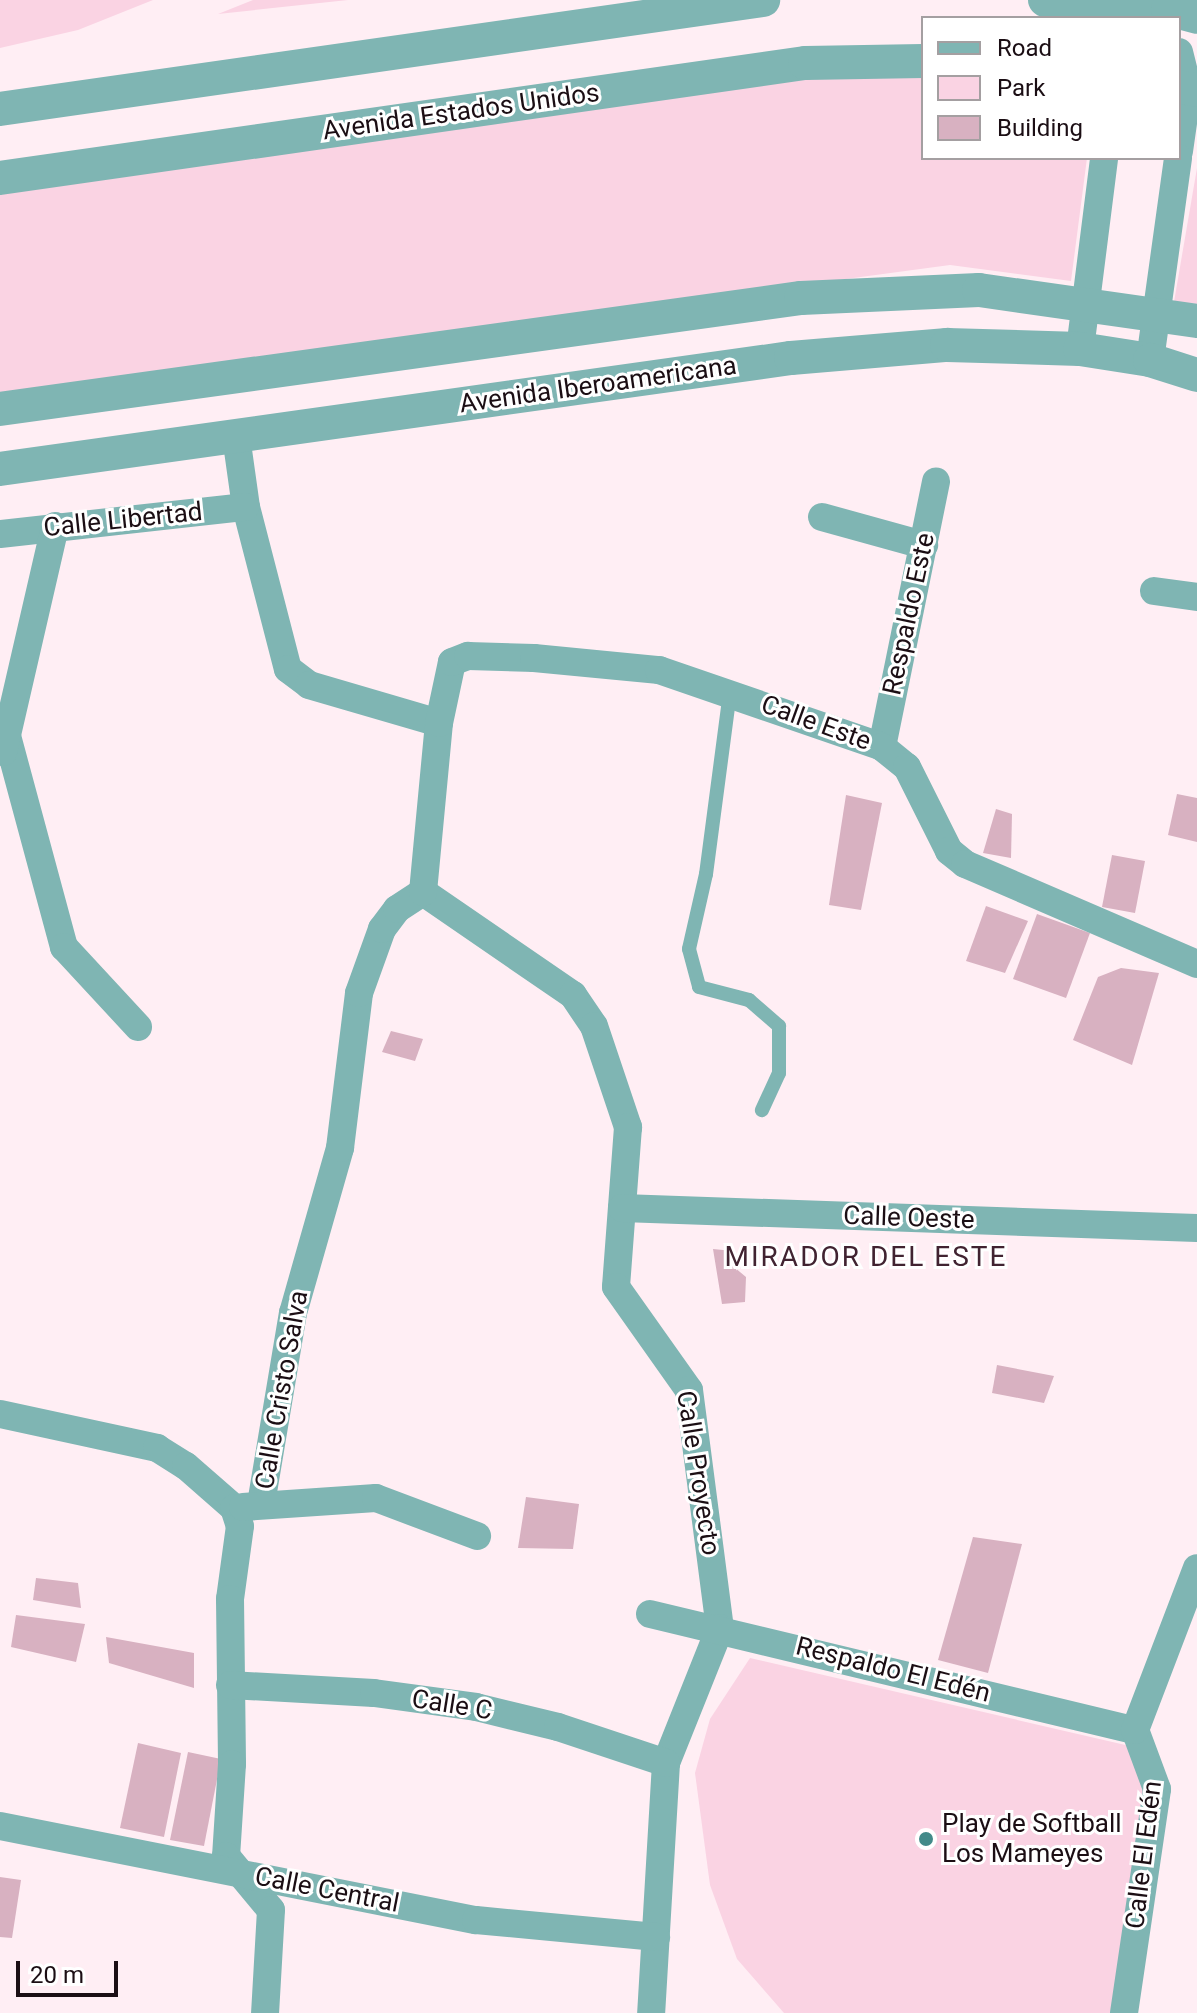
<!DOCTYPE html>
<meta charset="utf-8">
<style>
body{margin:0}
#map{position:relative;width:1197px;height:2013px;overflow:hidden;background:#ffeef4;font-family:Roboto,sans-serif}
div>[style]{position:absolute}
.green>*{inset:0;background:#fad3e3}
.building>*{inset:0;background:#d8b1c1}
.service>*{height:14px;margin:-7px;padding:0 7px;transform-origin:7px;border-radius:7px;background:#7fb5b3}
.minor>*{height:28px;margin:-14px;padding:0 14px;transform-origin:14px;border-radius:14px;background:#7fb5b3}
.tertiary>*{height:34px;margin:-17px;padding:0 17px;transform-origin:17px;border-radius:17px;background:#7fb5b3}
.dots>*{width:22px;height:22px;translate:-50% -50%;box-sizing:border-box;border:4px solid #fff;border-radius:50%}
span{translate:-50% -50%;white-space:nowrap;text-align:center;line-height:1.15;-webkit-text-stroke:6px #fff;paint-order:stroke}
.street-label{font-size:26px;color:#1b0e14}
.poi-label{font-size:26px;color:#1b0e14}
.left{translate:0 -50%;text-align:left}
.neighbourhood-label{font-size:28px;color:#412331;letter-spacing:2px}
.legend{position:absolute;left:921px;top:16px;width:260px;height:144px;box-sizing:border-box;background:#fff;border:2px solid #a49fa1;margin:0;padding:10px 14px;list-style:none;font-size:24px;color:#1b0e14}
.legend li{display:flex;align-items:center;gap:16px;height:40px}
.legend b{width:40px;border:2px solid #a49fa1}
.scale{position:absolute;left:16px;top:1961px;width:102px;height:36px;box-sizing:border-box;border:4px solid #1b0e14;border-top:0;padding-left:10px;font-size:24px;line-height:28px;white-space:nowrap;color:#1b0e14;-webkit-text-stroke:6px #fff;paint-order:stroke}
</style>
<div id="map">
<div class="green">
<i style="clip-path:polygon(0 0,153px 0,78px 30px,0 48px)"></i>
<i style="clip-path:polygon(253px 0,348px 0,218px 14px)"></i>
<i style="clip-path:polygon(864px 71px,923px 77px,923px 158px,1087px 158px,1071px 281px,950px 265px,0 393px,0 192px)"></i>
<i style="clip-path:polygon(1197px 168px,1197px 304px,1174px 302px)"></i>
<i style="clip-path:polygon(750px 1658px,1134px 1747px,1157px 1794px,1113px 2013px,784px 2013px,737px 1959px,710px 1885px,695px 1773px,710px 1719px)"></i>
</div>
<div class="building">
<i style="clip-path:polygon(1177px 794px,1197px 798px,1197px 842px,1168px 835px)"></i>
<i style="clip-path:polygon(846px 795px,882px 803px,861px 910px,829px 905px)"></i>
<i style="clip-path:polygon(996px 809px,1012px 814px,1011px 858px,983px 853px)"></i>
<i style="clip-path:polygon(1112px 855px,1145px 861px,1135px 913px,1102px 907px)"></i>
<i style="clip-path:polygon(986px 906px,1028px 921px,1005px 973px,966px 961px)"></i>
<i style="clip-path:polygon(1037px 914px,1090px 933px,1066px 998px,1013px 979px)"></i>
<i style="clip-path:polygon(1121px 968px,1159px 973px,1132px 1065px,1073px 1040px,1098px 977px)"></i>
<i style="clip-path:polygon(391px 1031px,423px 1039px,415px 1061px,382px 1052px)"></i>
<i style="clip-path:polygon(713px 1249px,733px 1251px,734px 1267px,746px 1277px,745px 1302px,722px 1304px)"></i>
<i style="clip-path:polygon(997px 1365px,1054px 1376px,1044px 1403px,992px 1393px)"></i>
<i style="clip-path:polygon(526px 1497px,579px 1504px,573px 1549px,518px 1548px)"></i>
<i style="clip-path:polygon(973px 1537px,1022px 1544px,988px 1673px,938px 1660px)"></i>
<i style="clip-path:polygon(36px 1578px,78px 1583px,81px 1608px,33px 1600px)"></i>
<i style="clip-path:polygon(16px 1615px,85px 1624px,76px 1662px,11px 1647px)"></i>
<i style="clip-path:polygon(106px 1637px,194px 1653px,194px 1688px,109px 1663px)"></i>
<i style="clip-path:polygon(138px 1743px,181px 1753px,164px 1837px,120px 1828px)"></i>
<i style="clip-path:polygon(188px 1752px,221px 1759px,204px 1846px,170px 1840px)"></i>
<i style="clip-path:polygon(0 1877px,21px 1880px,12px 1938px,0 1937px)"></i>
</div>
<div class="service">
<i style="left:730px;top:692px;width:184px;rotate:97.5deg"></i>
<i style="left:706px;top:874px;width:77px;rotate:102.8deg"></i>
<i style="left:689px;top:949px;width:39px;rotate:75deg"></i>
<i style="left:699px;top:987px;width:52px;rotate:14.6deg"></i>
<i style="left:749px;top:1000px;width:40px;rotate:41deg"></i>
<i style="left:779px;top:1026px;width:47px;rotate:90deg"></i>
<i style="left:779px;top:1073px;width:41px;rotate:114.7deg"></i>
</div>
<div class="minor">
<i style="left:1179px;top:52px;width:37px;rotate:76deg"></i>
<i style="left:1188px;top:88px;width:64px;rotate:98.1deg"></i>
<i style="left:1080px;top:349px;width:193px;rotate:-82.8deg"></i>
<i style="left:1150px;top:360px;width:204px;rotate:-82.1deg"></i>
<i style="left:236px;top:436px;width:72px;rotate:82deg"></i>
<i style="left:246px;top:507px;width:167px;rotate:75.5deg"></i>
<i style="left:288px;top:669px;width:26px;rotate:37deg"></i>
<i style="left:309px;top:685px;width:135px;rotate:16.3deg"></i>
<i style="left:822px;top:517px;width:106px;rotate:15.4deg"></i>
<i style="left:0;top:534px;width:247px;rotate:-6.3deg"></i>
<i style="left:1154px;top:591px;width:43px;rotate:7.9deg"></i>
<i style="left:7px;top:736px;width:219px;rotate:74.9deg"></i>
<i style="left:64px;top:947px;width:109px;rotate:47.2deg"></i>
<i style="left:882px;top:747px;width:271px;rotate:-78.5deg"></i>
<i style="left:3px;top:752px;width:232px;rotate:-77deg"></i>
<i style="left:423px;top:892px;width:182px;rotate:34.5deg"></i>
<i style="left:573px;top:995px;width:37px;rotate:56deg"></i>
<i style="left:594px;top:1026px;width:107px;rotate:71.4deg"></i>
<i style="left:628px;top:1127px;width:160px;rotate:94.3deg"></i>
<i style="left:616px;top:1287px;width:126px;rotate:54.7deg"></i>
<i style="left:689px;top:1390px;width:240px;rotate:82.6deg"></i>
<i style="left:720px;top:1628px;width:145px;rotate:111.8deg"></i>
<i style="left:666px;top:1763px;width:250px;rotate:93.4deg"></i>
<i style="left:622px;top:1208px;width:575px;rotate:1.99deg"></i>
<i style="left:0;top:1414px;width:161px;rotate:12.2deg"></i>
<i style="left:157px;top:1448px;width:34px;rotate:32deg"></i>
<i style="left:186px;top:1466px;width:64px;rotate:41.2deg"></i>
<i style="left:234px;top:1508px;width:19px;rotate:72deg"></i>
<i style="left:240px;top:1526px;width:74px;rotate:97.8deg"></i>
<i style="left:230px;top:1599px;width:165px;rotate:89.3deg"></i>
<i style="left:232px;top:1764px;width:92px;rotate:93.7deg"></i>
<i style="left:226px;top:1856px;width:70px;rotate:50.2deg"></i>
<i style="left:271px;top:1910px;width:103px;rotate:93.3deg"></i>
<i style="left:261px;top:1504px;width:194px;rotate:-80.5deg"></i>
<i style="left:293px;top:1313px;width:172px;rotate:-74.1deg"></i>
<i style="left:340px;top:1148px;width:156px;rotate:-83deg"></i>
<i style="left:359px;top:993px;width:68px;rotate:-70.2deg"></i>
<i style="left:382px;top:929px;width:25px;rotate:-53deg"></i>
<i style="left:397px;top:909px;width:31px;rotate:-33deg"></i>
<i style="left:423px;top:892px;width:170px;rotate:-84.6deg"></i>
<i style="left:439px;top:723px;width:62px;rotate:-78deg"></i>
<i style="left:452px;top:662px;width:17px;rotate:-21deg"></i>
<i style="left:468px;top:656px;width:66px;rotate:1.7deg"></i>
<i style="left:534px;top:658px;width:126px;rotate:5.5deg"></i>
<i style="left:659px;top:670px;width:236px;rotate:19deg"></i>
<i style="left:882px;top:747px;width:32px;rotate:39deg"></i>
<i style="left:907px;top:767px;width:94px;rotate:63.4deg"></i>
<i style="left:949px;top:851px;width:21px;rotate:39deg"></i>
<i style="left:965px;top:864px;width:253px;rotate:23.3deg"></i>
<i style="left:243px;top:1507px;width:133px;rotate:-3.9deg"></i>
<i style="left:376px;top:1498px;width:108px;rotate:20.6deg"></i>
<i style="left:650px;top:1614px;width:499px;rotate:13.5deg"></i>
<i style="left:230px;top:1685px;width:144px;rotate:3.2deg"></i>
<i style="left:374px;top:1693px;width:103px;rotate:7.8deg"></i>
<i style="left:476px;top:1707px;width:84px;rotate:13.7deg"></i>
<i style="left:558px;top:1727px;width:114px;rotate:18.4deg"></i>
<i style="left:0;top:1826px;width:485px;rotate:11.2deg"></i>
<i style="left:476px;top:1920px;width:181px;rotate:5.4deg"></i>
<i style="left:1124px;top:2013px;width:226px;rotate:-81.6deg"></i>
<i style="left:1157px;top:1789px;width:63px;rotate:-110.4deg"></i>
<i style="left:1135px;top:1730px;width:173px;rotate:-69.1deg"></i>
</div>
<div class="tertiary">
<i style="left:1045px;top:0;width:123px;rotate:4.2deg"></i>
<i style="left:1168px;top:9px;width:30px;rotate:15deg"></i>
<i style="left:1179px;top:87px;width:18px;rotate:9deg"></i>
<i style="left:0;top:109px;width:771px;rotate:-8.13deg"></i>
<i style="left:0;top:178px;width:813px;rotate:-8.13deg"></i>
<i style="left:805px;top:63px;width:118px;rotate:-1deg"></i>
<i style="left:0;top:409px;width:809px;rotate:-7.89deg"></i>
<i style="left:801px;top:298px;width:178px;rotate:-2.6deg"></i>
<i style="left:979px;top:290px;width:220px;rotate:8.1deg"></i>
<i style="left:0;top:469px;width:799px;rotate:-7.99deg"></i>
<i style="left:791px;top:358px;width:157px;rotate:-4.8deg"></i>
<i style="left:947px;top:345px;width:133px;rotate:1.7deg"></i>
<i style="left:1080px;top:349px;width:71px;rotate:8.9deg"></i>
<i style="left:1150px;top:360px;width:49px;rotate:17.7deg"></i>
</div>
<div class="dots">
<i style="left:926px;top:1839px;background:#428a89"></i>
</div>
<div class="street-label">
<span style="left:461px;top:112px;rotate:-8deg">Avenida Estados Unidos</span>
<span style="left:598px;top:385px;rotate:-8deg">Avenida Iberoamericana</span>
<span style="left:123px;top:520px;rotate:-6deg">Calle Libertad</span>
<span style="left:909px;top:614px;rotate:-78deg">Respaldo Este</span>
<span style="left:816px;top:723px;rotate:20deg">Calle Este</span>
<span style="left:909px;top:1218px;rotate:2deg">Calle Oeste</span>
<span style="left:282px;top:1390px;rotate:-80deg">Calle Cristo Salva</span>
<span style="left:698px;top:1473px;rotate:81deg">Calle Proyecto</span>
<span style="left:893px;top:1670px;rotate:14deg">Respaldo El Edén</span>
<span style="left:452px;top:1705px;rotate:9deg">Calle C</span>
<span style="left:1144px;top:1855px;rotate:-83deg">Calle El Edén</span>
<span style="left:327px;top:1890px;rotate:11deg">Calle Central</span>
</div>
<div class="poi-label">
<span class="left" style="left:942px;top:1839px">Play de Softball<br>Los Mameyes</span>
</div>
<div class="neighbourhood-label">
<span style="left:866px;top:1257px">MIRADOR DEL ESTE</span>
</div>
<ul class="legend">
<li><b style="height:10px;background:#7fb5b3"></b>Road</li>
<li><b style="height:22px;background:#fad3e3"></b>Park</li>
<li><b style="height:22px;background:#d8b1c1"></b>Building</li>
</ul>
<div class="scale">20 m</div>
</div>
